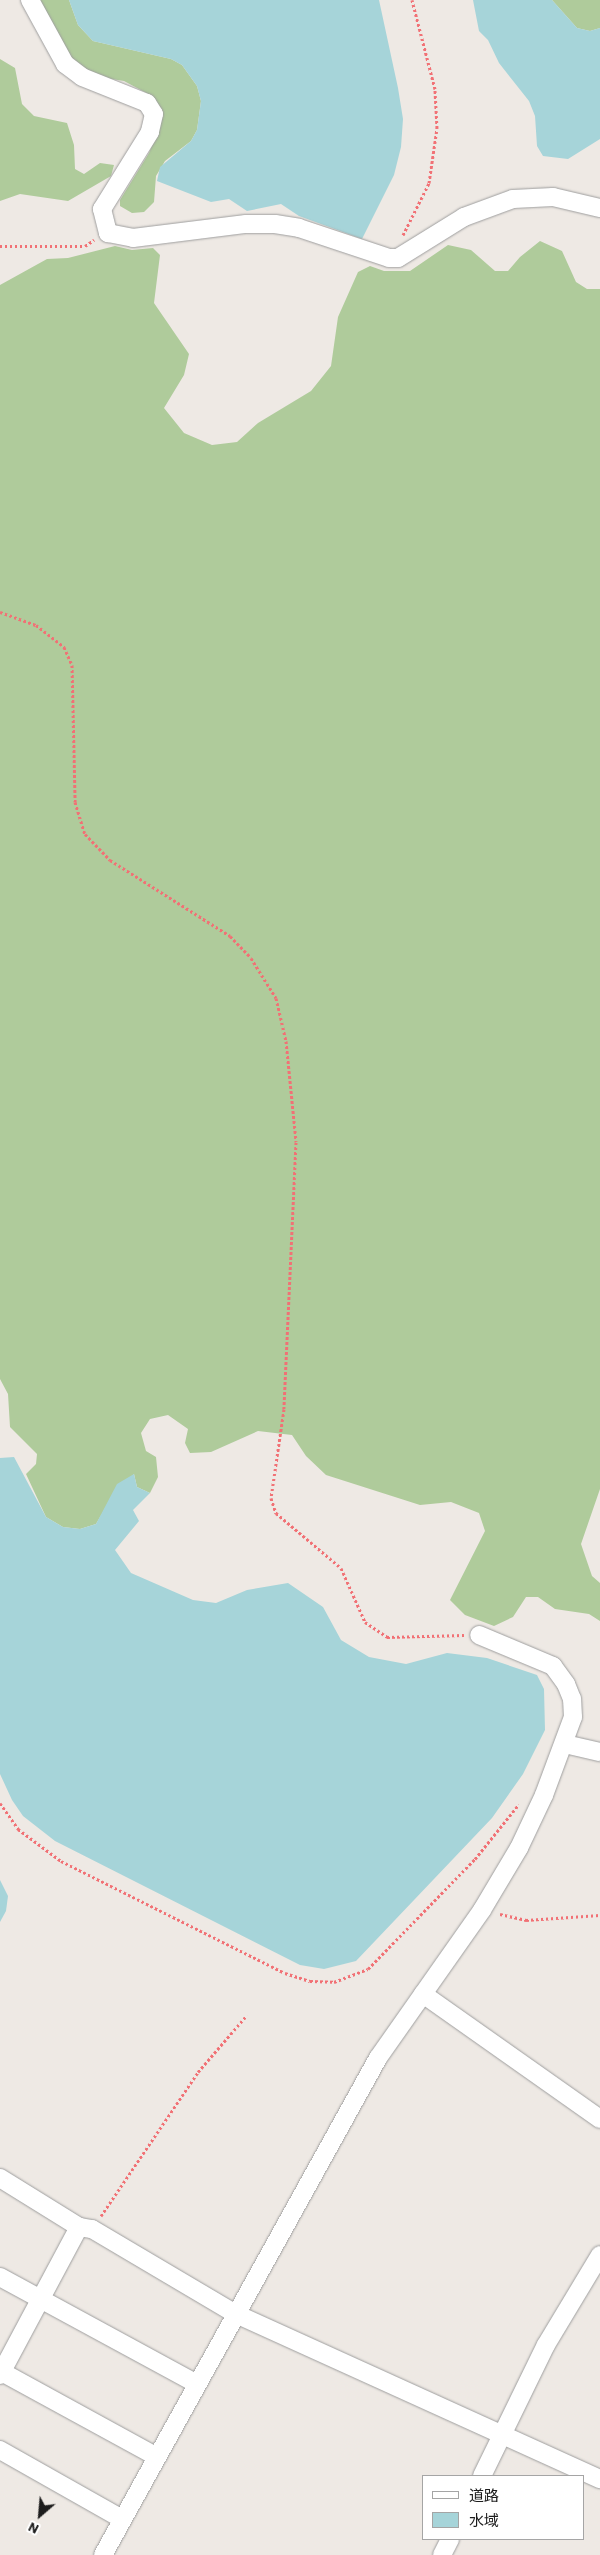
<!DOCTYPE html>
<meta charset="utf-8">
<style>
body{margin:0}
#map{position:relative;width:600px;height:2555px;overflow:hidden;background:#eee9e4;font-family:Barlow,"Noto Sans JP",sans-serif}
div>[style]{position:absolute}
.forest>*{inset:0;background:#afcb9b}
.water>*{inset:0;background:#a6d4d9}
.path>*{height:3px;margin-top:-1.5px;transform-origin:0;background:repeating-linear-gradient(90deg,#f17175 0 2.5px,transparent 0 5px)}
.roads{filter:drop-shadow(0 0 1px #9e9e9e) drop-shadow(0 0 1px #9e9e9e)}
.minor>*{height:18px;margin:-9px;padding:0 9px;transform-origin:9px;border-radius:9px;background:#fff}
span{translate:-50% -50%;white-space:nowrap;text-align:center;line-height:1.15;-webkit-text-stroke:4px #fff;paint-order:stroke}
.legend{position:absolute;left:422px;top:2475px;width:162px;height:65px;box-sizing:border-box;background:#fff;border:1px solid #a5a5a5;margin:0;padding:6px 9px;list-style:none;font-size:15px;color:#1d1d1d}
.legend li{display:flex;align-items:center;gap:10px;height:25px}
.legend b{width:25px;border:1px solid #a5a5a5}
.north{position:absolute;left:15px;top:2490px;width:50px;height:50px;-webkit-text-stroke:4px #fff;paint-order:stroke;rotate:207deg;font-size:14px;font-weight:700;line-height:20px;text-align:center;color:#1d1d1d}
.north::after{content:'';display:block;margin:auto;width:18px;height:22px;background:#1d1d1d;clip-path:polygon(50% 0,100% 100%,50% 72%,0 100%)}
</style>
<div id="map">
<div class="forest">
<i style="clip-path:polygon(38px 0,69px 0,78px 25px,93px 41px,171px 59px,182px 65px,197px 86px,201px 101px,197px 130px,191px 141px,165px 161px,156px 176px,154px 202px,144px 212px,132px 213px,120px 206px,120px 200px,149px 153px,161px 122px,160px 109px,152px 96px,124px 81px,99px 77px,76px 64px,62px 48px)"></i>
<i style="clip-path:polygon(552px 0,600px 0,600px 28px,590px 31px,577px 28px)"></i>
<i style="clip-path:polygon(0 59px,15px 68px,22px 104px,34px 116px,67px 123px,74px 145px,75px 169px,84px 174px,100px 163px,114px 165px,111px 176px,68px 201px,20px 194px,0 201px)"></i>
<i style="clip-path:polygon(540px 241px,562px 251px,576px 282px,587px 289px,600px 289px,600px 1489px,581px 1544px,592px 1576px,600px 1583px,600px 1621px,589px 1614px,555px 1609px,538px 1597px,526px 1597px,513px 1617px,494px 1626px,465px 1615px,450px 1600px,485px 1531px,479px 1513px,451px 1502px,420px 1505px,326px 1475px,306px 1456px,292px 1435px,258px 1431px,211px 1452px,190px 1453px,185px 1443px,188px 1429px,168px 1415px,150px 1419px,141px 1433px,146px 1451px,156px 1457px,158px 1477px,150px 1493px,137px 1487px,134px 1474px,107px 1505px,96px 1524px,80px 1529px,63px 1527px,46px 1517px,26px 1474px,36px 1464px,37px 1454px,10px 1427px,8px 1394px,0 1379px,0 285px,47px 259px,68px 258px,115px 246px,132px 250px,153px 248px,160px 255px,154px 303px,189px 354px,184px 375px,164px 408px,184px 433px,212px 445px,237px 442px,258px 423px,311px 391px,331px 366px,338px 317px,358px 272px,370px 266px,384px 271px,410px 271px,448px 245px,471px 250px,495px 271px,508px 271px,520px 257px)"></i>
</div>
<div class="water">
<i style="clip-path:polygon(69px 0,379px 0,398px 88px,403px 119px,401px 147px,394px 175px,362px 239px,299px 216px,281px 204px,247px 211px,229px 199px,211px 202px,157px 181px,160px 167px,191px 141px,197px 130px,201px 101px,197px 86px,182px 65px,171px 59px,93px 41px,78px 25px)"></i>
<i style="clip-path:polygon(473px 0,552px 0,577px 28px,590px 31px,600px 28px,600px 139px,568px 159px,543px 156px,537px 146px,535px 116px,529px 101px,499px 63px,488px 40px,479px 31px)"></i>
<i style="clip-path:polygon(14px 1457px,46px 1517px,63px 1527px,80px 1529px,96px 1524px,117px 1484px,134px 1474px,137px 1487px,150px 1493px,133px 1510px,139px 1521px,115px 1550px,131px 1573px,193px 1600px,216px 1603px,247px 1590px,288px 1583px,323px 1607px,341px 1640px,369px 1657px,406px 1664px,447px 1653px,487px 1658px,537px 1675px,544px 1689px,545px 1730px,523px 1774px,492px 1818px,356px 1961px,324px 1969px,300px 1965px,55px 1841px,23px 1816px,12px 1800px,0 1774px,0 1458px)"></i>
<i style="clip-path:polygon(0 1880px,8px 1896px,6px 1911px,0 1922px)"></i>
</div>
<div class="path">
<i style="left:403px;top:235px;width:58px;rotate:-63.4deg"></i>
<i style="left:429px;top:183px;width:56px;rotate:-81.7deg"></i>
<i style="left:437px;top:128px;width:39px;rotate:-93deg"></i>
<i style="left:435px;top:89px;width:92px;rotate:-104.5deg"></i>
<i style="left:0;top:246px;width:85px"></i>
<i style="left:85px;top:246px;width:11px;rotate:-34deg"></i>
<i style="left:0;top:612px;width:38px;rotate:20deg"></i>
<i style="left:36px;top:625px;width:36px;rotate:38deg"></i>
<i style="left:64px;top:647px;width:20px;rotate:66deg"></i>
<i style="left:72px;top:665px;width:137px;rotate:88.7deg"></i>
<i style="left:75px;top:802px;width:34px;rotate:73deg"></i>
<i style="left:85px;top:834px;width:36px;rotate:46deg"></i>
<i style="left:110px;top:860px;width:142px;rotate:32.3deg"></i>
<i style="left:230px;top:936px;width:30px;rotate:46deg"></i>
<i style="left:251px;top:958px;width:47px;rotate:58deg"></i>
<i style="left:276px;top:998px;width:44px;rotate:76.9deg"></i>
<i style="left:286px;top:1041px;width:101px;rotate:84.3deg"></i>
<i style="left:296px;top:1142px;width:267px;rotate:92.6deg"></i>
<i style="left:284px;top:1409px;width:90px;rotate:98.3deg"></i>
<i style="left:271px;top:1498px;width:16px;rotate:72deg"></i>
<i style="left:276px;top:1513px;width:85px;rotate:40.2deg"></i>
<i style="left:341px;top:1568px;width:59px;rotate:66deg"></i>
<i style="left:365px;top:1622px;width:27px;rotate:34deg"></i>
<i style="left:387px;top:1637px;width:77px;rotate:-1.5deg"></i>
<i style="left:0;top:1803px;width:32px;rotate:55deg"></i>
<i style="left:18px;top:1829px;width:54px;rotate:36.7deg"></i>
<i style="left:61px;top:1861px;width:250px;rotate:26.6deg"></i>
<i style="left:285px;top:1973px;width:26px;rotate:18deg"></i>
<i style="left:310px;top:1981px;width:24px;rotate:2deg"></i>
<i style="left:334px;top:1982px;width:36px;rotate:-21deg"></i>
<i style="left:368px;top:1969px;width:153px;rotate:-45.8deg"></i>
<i style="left:475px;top:1859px;width:70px;rotate:-51.3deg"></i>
<i style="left:500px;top:1914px;width:27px;rotate:13deg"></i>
<i style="left:526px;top:1920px;width:74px;rotate:-3.9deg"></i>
<i style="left:101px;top:2216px;width:174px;rotate:-56deg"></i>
<i style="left:198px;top:2072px;width:75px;rotate:-49.3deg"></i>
</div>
<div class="roads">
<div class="minor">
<i style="left:30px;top:0;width:73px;rotate:61.3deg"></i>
<i style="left:65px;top:64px;width:21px;rotate:37deg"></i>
<i style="left:82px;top:77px;width:70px;rotate:21.8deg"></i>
<i style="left:147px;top:103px;width:13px;rotate:58deg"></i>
<i style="left:154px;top:114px;width:18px;rotate:103deg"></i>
<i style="left:150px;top:132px;width:91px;rotate:121.9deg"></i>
<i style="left:102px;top:209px;width:25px;rotate:76deg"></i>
<i style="left:108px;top:233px;width:25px;rotate:11deg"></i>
<i style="left:133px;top:238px;width:114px;rotate:-7.1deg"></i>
<i style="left:246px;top:224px;width:29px"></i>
<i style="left:275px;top:224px;width:24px;rotate:9deg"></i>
<i style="left:299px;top:228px;width:95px;rotate:18.4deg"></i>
<i style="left:389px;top:258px;width:9px"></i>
<i style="left:398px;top:258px;width:78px;rotate:-31.8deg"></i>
<i style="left:464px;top:217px;width:52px;rotate:-20.2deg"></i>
<i style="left:513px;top:199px;width:40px;rotate:-2.9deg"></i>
<i style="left:553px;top:197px;width:48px;rotate:13.2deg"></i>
<i style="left:565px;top:1744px;width:36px;rotate:13deg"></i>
<i style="left:423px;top:1994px;width:217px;rotate:35.2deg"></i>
<i style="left:0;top:2178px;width:93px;rotate:31.8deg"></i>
<i style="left:79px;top:2227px;width:13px;rotate:9deg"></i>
<i style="left:92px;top:2229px;width:167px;rotate:30.6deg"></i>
<i style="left:236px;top:2314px;width:400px;rotate:24.4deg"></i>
<i style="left:0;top:2277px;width:224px;rotate:28.5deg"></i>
<i style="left:0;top:2371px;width:179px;rotate:28.7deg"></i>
<i style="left:0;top:2375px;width:168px;rotate:-61.9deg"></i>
<i style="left:0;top:2450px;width:140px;rotate:29.5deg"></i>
<i style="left:482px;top:2476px;width:146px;rotate:-64deg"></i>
<i style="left:546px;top:2345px;width:105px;rotate:-59deg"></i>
<i style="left:103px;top:2555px;width:568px;rotate:-61.04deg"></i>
<i style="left:378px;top:2058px;width:181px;rotate:-54.9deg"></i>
<i style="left:482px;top:1910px;width:72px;rotate:-59.2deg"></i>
<i style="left:519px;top:1848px;width:59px;rotate:-64.7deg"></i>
<i style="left:544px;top:1795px;width:83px;rotate:-69.6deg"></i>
<i style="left:573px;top:1717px;width:18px;rotate:-93deg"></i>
<i style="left:572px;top:1699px;width:16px;rotate:-112deg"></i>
<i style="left:566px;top:1684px;width:22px;rotate:-126deg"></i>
<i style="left:553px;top:1666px;width:80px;rotate:-157.3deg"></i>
<i style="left:442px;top:2555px;width:18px;rotate:-63deg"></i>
</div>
</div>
<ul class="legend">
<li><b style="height:6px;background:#fff"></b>道路</li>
<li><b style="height:14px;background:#a6d4d9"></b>水域</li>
</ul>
<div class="north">N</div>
</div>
